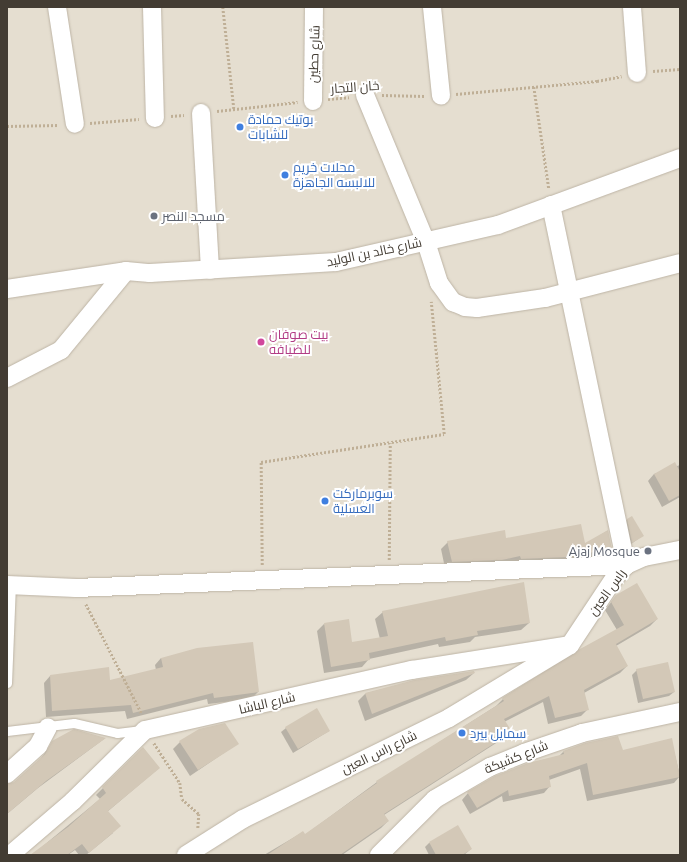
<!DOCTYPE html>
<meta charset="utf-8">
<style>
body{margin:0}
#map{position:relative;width:687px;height:862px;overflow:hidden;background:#f1ece2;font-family:Ubuntu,Cairo,sans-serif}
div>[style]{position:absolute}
.residential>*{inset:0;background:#e5ded0}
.shadow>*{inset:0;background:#0003}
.building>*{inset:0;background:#d3c8b7}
.path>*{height:2.5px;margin-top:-1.25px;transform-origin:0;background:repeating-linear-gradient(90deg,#bfaf96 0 2px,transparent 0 4px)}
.roads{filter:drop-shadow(0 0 1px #bdb4a5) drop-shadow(0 0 1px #bdb4a5)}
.lane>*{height:9px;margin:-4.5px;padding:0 4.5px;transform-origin:4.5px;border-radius:4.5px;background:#fff}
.street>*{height:18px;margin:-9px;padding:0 9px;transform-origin:9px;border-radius:9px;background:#fff}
.dots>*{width:11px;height:11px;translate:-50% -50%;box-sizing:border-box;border:2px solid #fff;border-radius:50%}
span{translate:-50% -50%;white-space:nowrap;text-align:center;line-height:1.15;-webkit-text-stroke:4px #fff;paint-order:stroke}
.street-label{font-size:13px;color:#433c33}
.shop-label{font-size:13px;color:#366cbe}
.left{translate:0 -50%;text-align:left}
.worship-label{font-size:13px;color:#5b616d}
.right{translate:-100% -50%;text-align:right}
.hotel-label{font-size:13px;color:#b23c85}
.frame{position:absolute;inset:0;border:8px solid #433c33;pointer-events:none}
</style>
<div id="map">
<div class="residential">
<i style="clip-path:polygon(7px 7px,680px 7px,680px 855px,7px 855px)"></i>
</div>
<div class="shadow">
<i style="clip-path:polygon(680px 465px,680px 497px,662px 507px,648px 481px,654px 474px)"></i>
<i style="clip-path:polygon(628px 519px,642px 536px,627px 547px,623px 524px)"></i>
<i style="clip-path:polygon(607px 531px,612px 554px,600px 561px,597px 556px,562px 563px,445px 568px,441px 549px,448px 542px,506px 539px,584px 545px)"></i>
<i style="clip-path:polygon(616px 596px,657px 619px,650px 626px,616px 646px,627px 666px,620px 673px,584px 693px,588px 709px,581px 716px,548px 724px,543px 702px,504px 722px,510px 732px,504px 738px,384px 815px,388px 821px,381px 828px,342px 855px,264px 855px,303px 832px,305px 835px,377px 782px,496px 706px,503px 699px,617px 630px,605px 610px)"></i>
<i style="clip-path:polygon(383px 612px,529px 623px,521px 630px,475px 637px,470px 642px,439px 647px,438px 644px,369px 659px,362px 667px,324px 673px,317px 631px,324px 624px,352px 643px,380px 639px,375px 619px)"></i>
<i style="clip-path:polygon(161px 658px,258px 692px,251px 699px,208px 704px,207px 699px,127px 719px,125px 711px,46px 717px,44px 683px,50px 676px,109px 681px,156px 670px,155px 665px)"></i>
<i style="clip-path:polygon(637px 670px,674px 692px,669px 696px,638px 703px,632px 675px)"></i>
<i style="clip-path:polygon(474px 673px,466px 680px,365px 721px,358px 701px,365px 694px)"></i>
<i style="clip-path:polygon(286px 728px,329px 731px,293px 753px,281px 732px)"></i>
<i style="clip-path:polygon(104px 739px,38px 788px,7px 814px,7px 784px,14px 783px,39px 761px,53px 742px)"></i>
<i style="clip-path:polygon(671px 739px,680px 776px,674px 783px,587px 801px,580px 769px,549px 780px,550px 786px,544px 793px,503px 802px,502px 796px,470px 814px,462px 800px,468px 793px,558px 757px,564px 751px,622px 751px)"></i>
<i style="clip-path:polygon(180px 742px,237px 744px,190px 776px,173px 749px)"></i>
<i style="clip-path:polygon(143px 748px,159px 768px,107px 812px,113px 833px,86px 855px,79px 855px,75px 850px,68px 855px,32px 855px,100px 799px,96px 795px)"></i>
<i style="clip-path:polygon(429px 843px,471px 849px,464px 855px,429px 855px,425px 847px)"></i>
</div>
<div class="building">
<i style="clip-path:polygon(675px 462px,680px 472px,680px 495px,669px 501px,654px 474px)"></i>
<i style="clip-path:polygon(632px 516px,644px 536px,632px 543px,627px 519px)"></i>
<i style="clip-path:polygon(581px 524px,585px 543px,608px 530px,613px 554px,607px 555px,604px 550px,569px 557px,521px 559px,520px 556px,502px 560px,452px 562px,447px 541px,505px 530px,506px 538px)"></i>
<i style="clip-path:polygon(524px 582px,530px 623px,477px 631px,478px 635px,446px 641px,445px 637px,369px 653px,370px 660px,331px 667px,324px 623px,349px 619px,352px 642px,388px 636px,382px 611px)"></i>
<i style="clip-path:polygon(637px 583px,658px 619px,616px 644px,628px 666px,584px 690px,589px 710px,555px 718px,549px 696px,504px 719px,512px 732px,384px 814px,389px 821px,340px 855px,267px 855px,303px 831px,305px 834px,377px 783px,376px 781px,504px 701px,502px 698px,580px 649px,624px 625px,611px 602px,616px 595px)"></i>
<i style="clip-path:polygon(253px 642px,259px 692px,214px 698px,213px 693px,133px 713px,131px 705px,52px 711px,50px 675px,109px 667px,110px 680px,163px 667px,161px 658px,197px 648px)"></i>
<i style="clip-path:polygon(668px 662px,675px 692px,643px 699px,636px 669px)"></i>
<i style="clip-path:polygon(474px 671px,475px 673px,372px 714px,365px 693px,414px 680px)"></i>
<i style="clip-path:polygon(317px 708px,330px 731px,298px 749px,285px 727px)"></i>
<i style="clip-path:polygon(225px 723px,239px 744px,198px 770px,179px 741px,199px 729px)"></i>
<i style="clip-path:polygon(74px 729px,106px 738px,46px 781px,7px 814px,7px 784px,14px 782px,45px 754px,52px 741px)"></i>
<i style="clip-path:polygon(618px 736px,623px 750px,672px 738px,680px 777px,593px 795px,587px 763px,549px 776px,551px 787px,509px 796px,508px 790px,477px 808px,467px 792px,495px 776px,528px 763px,564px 754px,563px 751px,585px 743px)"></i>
<i style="clip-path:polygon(143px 747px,160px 768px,108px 811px,121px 826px,89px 853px,82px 844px,67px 855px,30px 855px,68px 827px,106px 793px,102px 787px)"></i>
<i style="clip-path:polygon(458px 825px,472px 849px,462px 855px,436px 855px,429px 842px)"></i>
</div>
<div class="path">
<i style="left:223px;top:7px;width:103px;rotate:83.8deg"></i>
<i style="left:653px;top:71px;width:27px;rotate:-4deg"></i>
<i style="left:534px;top:87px;width:103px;rotate:81.6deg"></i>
<i style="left:456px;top:94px;width:142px;rotate:-5.3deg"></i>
<i style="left:597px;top:81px;width:25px;rotate:-11deg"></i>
<i style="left:382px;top:95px;width:43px;rotate:1.3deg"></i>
<i style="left:328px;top:99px;width:21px;rotate:-5deg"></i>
<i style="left:217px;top:111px;width:81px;rotate:-6.3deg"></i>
<i style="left:171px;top:116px;width:13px;rotate:-4deg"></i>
<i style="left:90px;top:123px;width:49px;rotate:-4.7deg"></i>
<i style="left:7px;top:126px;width:52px;rotate:-1.1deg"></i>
<i style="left:389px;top:560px;width:117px;rotate:-89.5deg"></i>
<i style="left:262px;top:565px;width:103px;rotate:-90.6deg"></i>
<i style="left:261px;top:462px;width:185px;rotate:-8.7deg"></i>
<i style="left:444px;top:434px;width:133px;rotate:-95.6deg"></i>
<i style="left:86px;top:604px;width:123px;rotate:63deg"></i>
<i style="left:154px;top:743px;width:48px;rotate:57deg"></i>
<i style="left:180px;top:783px;width:16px;rotate:83deg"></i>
<i style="left:182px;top:799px;width:23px;rotate:41deg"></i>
<i style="left:199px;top:814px;width:15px;rotate:94deg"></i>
</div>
<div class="roads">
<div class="lane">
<i style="left:7px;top:683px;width:98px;rotate:-87.7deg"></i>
<i style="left:7px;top:731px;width:67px;rotate:-6.8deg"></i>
<i style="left:74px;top:723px;width:44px;rotate:13.1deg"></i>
<i style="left:117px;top:733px;width:25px;rotate:-7deg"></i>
</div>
<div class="street">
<i style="left:57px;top:7px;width:118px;rotate:81.3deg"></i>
<i style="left:152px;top:7px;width:111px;rotate:88.5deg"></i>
<i style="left:432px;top:7px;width:89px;rotate:84.2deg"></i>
<i style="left:632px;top:7px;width:66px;rotate:85.7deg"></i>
<i style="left:365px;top:95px;width:159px;rotate:67.5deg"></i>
<i style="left:426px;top:242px;width:43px;rotate:72.4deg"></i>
<i style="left:439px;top:283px;width:24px;rotate:54deg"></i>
<i style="left:453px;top:302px;width:13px;rotate:23deg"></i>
<i style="left:465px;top:307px;width:12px;rotate:5deg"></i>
<i style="left:477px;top:308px;width:69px;rotate:-8.4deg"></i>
<i style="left:545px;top:298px;width:139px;rotate:-14.5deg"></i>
<i style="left:313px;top:101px;width:94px;rotate:-89.4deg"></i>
<i style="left:201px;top:113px;width:157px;rotate:86.7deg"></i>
<i style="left:551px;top:205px;width:368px;rotate:78.2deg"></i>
<i style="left:626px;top:565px;width:11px;rotate:135deg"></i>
<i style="left:7px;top:289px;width:120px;rotate:-8.6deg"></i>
<i style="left:126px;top:271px;width:24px;rotate:5deg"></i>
<i style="left:150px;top:273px;width:186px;rotate:-3.4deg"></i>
<i style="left:336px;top:262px;width:166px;rotate:-12.9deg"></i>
<i style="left:498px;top:225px;width:194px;rotate:-20.2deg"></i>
<i style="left:7px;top:378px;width:61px;rotate:-27.4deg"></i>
<i style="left:61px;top:350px;width:102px;rotate:-50.6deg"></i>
<i style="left:7px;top:585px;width:69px;rotate:2.5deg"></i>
<i style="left:76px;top:588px;width:550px;rotate:-2.39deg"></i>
<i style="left:7px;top:774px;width:42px;rotate:-42.1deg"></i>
<i style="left:38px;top:746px;width:21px;rotate:-62deg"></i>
<i style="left:10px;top:855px;width:83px;rotate:-40.6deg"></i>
<i style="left:73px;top:801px;width:101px;rotate:-44.6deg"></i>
<i style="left:145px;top:730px;width:274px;rotate:-12.7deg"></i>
<i style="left:412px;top:670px;width:160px;rotate:-9deg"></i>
<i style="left:186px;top:855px;width:67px;rotate:-32.3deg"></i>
<i style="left:243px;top:819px;width:229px;rotate:-26.1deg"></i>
<i style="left:449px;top:718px;width:141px;rotate:-31.1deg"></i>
<i style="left:570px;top:645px;width:82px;rotate:-56.5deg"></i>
<i style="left:615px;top:577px;width:16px;rotate:-47deg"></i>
<i style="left:626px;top:565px;width:20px;rotate:-24deg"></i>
<i style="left:644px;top:557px;width:37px;rotate:-11deg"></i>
<i style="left:379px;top:855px;width:79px;rotate:-45deg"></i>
<i style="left:435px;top:799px;width:64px;rotate:-30.2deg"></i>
<i style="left:490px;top:767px;width:37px;rotate:-22deg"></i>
<i style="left:524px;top:753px;width:61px;rotate:-19deg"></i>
<i style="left:582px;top:733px;width:100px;rotate:-12.1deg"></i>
</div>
</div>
<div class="dots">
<i style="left:240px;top:127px;background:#3f7fe0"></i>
<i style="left:285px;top:175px;background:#3f7fe0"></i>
<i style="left:154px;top:216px;background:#6b7280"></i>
<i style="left:261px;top:342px;background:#d1479c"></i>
<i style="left:325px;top:501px;background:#3f7fe0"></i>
<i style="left:648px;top:551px;background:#6b7280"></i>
<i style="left:462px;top:733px;background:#3f7fe0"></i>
</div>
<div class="street-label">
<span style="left:314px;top:54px;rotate:-88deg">شارع حطين</span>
<span style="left:355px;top:87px;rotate:-4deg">خان التجار</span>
<span style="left:374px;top:252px;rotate:-12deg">شارع خالد بن الوليد</span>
<span style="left:607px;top:592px;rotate:-54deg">راس العين</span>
<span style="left:267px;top:703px;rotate:-13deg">شارع الباشا</span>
<span style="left:379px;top:752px;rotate:-26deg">شارع راس العين</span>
<span style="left:516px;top:757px;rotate:-22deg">شارع كشيكة</span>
</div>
<div class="shop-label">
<span class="left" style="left:248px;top:127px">بوتيك حمادة<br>للشابات</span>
<span class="left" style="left:293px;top:175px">محلات خريم<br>للالبسه الجاهزة</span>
<span class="left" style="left:333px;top:501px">سوبرماركت<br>العسلية</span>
<span class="left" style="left:470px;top:733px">سمايل بيرد</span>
</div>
<div class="worship-label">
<span class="left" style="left:162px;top:216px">مسجد النصر</span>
<span class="right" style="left:640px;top:551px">Ajaj Mosque</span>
</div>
<div class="hotel-label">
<span class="left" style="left:269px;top:342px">بيت صوفان<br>للضيافه</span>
</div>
<div class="frame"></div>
</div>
